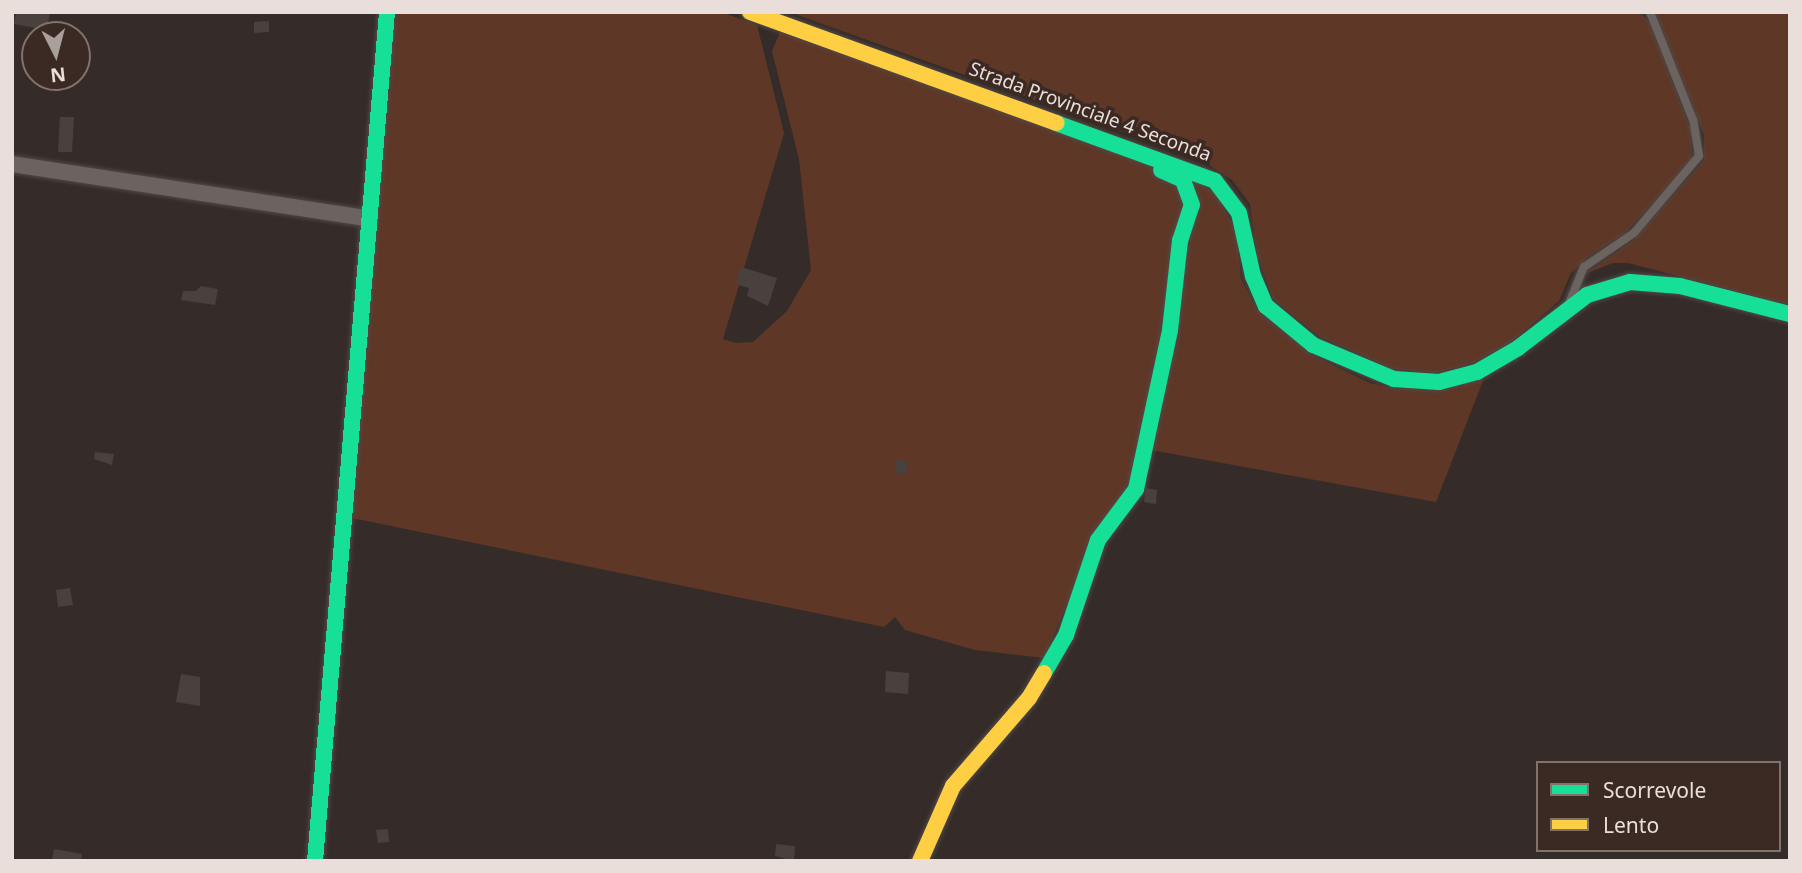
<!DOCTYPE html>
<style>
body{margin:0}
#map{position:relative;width:1802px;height:873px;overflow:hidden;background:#352c29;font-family:"Noto Sans",sans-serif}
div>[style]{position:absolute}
.green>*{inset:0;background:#5f3726}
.building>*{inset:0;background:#48413e}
.roads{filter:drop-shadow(0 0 2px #524a46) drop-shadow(0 0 2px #524a46)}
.lane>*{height:8px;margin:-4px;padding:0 4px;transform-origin:4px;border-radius:4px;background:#6b6360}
.street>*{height:16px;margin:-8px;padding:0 8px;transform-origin:8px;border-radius:8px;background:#6b6360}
.fast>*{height:16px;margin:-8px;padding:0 8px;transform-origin:8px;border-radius:8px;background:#16e098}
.slow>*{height:16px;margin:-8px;padding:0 8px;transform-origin:8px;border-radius:8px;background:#ffcf43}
span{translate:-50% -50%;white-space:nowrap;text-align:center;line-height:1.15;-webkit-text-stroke:7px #3b2a23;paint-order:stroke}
.street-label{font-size:19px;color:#e9ded9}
.frame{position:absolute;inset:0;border:14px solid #e9ded9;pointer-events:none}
.legend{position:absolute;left:1536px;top:761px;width:245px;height:91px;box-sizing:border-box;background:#3b2a23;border:2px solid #81726c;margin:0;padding:9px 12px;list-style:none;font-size:21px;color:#e9ded9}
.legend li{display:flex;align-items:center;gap:14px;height:35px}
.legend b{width:35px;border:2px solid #81726c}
.north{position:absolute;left:21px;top:21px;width:70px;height:70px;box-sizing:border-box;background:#3b2a23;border:2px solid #81726c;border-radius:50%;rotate:174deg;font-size:19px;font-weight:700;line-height:28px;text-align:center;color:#e9ded9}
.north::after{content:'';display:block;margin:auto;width:24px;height:32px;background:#aaa09b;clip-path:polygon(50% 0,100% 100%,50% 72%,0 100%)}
</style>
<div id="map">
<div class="green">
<i style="clip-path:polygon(395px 12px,721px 12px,757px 25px,784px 133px,723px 339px,736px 343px,753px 342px,787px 311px,811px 270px,799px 159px,772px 51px,780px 32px,1139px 159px,1185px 191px,1137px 468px,1083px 567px,1044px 658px,975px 650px,905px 630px,895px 617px,884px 627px,352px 518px)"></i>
<i style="clip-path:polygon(789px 12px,1640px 12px,1649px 22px,1691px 130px,1692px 161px,1624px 234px,1589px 256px,1571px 273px,1559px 301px,1510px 343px,1473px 363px,1436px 373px,1393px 369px,1320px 337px,1273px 299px,1257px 254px,1250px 204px,1232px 180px,1202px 160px,1206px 147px,1196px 144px,1191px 156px)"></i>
<i style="clip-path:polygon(1655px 12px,1790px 12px,1790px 305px,1628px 263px,1613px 263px,1585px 274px,1634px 240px,1704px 160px,1704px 135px)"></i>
<i style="clip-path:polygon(1189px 177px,1215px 193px,1236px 230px,1241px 279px,1258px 311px,1312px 355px,1370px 383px,1397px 389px,1484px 378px,1436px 502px,1151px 450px)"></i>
</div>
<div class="building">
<i style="clip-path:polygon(16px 12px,50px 12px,47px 30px,14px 24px)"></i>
<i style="clip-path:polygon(269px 21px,269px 32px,254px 33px,254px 22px)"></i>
<i style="clip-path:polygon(60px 117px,74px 117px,72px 152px,58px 152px)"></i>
<i style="clip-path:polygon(741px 267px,777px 278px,768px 306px,747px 296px,749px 288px,736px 284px)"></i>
<i style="clip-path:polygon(201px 286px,218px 289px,215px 305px,181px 300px,183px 291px,196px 291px)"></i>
<i style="clip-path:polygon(95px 452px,114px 454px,112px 465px,94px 459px)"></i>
<i style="clip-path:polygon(896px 460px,908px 461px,907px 473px,896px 473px)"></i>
<i style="clip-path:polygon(1146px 488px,1157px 490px,1156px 504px,1144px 502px)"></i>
<i style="clip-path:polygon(70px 588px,73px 605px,58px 607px,56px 590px)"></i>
<i style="clip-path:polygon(886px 671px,909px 673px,908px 694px,885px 692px)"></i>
<i style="clip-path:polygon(181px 674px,200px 677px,200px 706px,176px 702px)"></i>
<i style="clip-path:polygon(388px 829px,389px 842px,378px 843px,376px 830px)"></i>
<i style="clip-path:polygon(776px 844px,795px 846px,794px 861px,775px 856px)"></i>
<i style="clip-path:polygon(54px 849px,82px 854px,81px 861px,52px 861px)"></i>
</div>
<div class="roads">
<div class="lane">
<i style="left:1570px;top:301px;width:37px;rotate:-68deg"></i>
<i style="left:1584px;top:267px;width:60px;rotate:-34.2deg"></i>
<i style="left:1634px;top:233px;width:101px;rotate:-49.8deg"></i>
<i style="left:1699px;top:156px;width:36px;rotate:-99deg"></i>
<i style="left:1693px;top:120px;width:116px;rotate:-111.7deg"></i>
</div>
<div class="street">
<i style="left:12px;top:164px;width:362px;rotate:8.7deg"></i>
</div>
<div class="fast">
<i style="left:1056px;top:123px;width:169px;rotate:20deg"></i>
<i style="left:1215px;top:181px;width:40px;rotate:53deg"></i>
<i style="left:1239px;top:213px;width:65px;rotate:77.5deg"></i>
<i style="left:1253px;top:276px;width:33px;rotate:67deg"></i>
<i style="left:1266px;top:306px;width:61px;rotate:39.7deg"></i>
<i style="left:1313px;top:345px;width:88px;rotate:22.8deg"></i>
<i style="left:1394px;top:379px;width:45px;rotate:3.8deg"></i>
<i style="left:1439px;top:382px;width:39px;rotate:-15deg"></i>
<i style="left:1477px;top:372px;width:48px;rotate:-30.3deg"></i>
<i style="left:1518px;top:348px;width:87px;rotate:-37.5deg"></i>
<i style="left:1587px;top:295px;width:45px;rotate:-16.8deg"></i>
<i style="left:1630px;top:282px;width:50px;rotate:4.6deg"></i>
<i style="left:1680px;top:286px;width:114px;rotate:14.3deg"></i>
<i style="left:1044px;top:673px;width:44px;rotate:-59.9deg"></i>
<i style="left:1066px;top:635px;width:100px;rotate:-71.4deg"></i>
<i style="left:1098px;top:540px;width:64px;rotate:-53.3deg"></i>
<i style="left:1136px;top:489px;width:163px;rotate:-77.9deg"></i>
<i style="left:1170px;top:330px;width:90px;rotate:-83.6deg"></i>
<i style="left:1180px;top:241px;width:38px;rotate:-72deg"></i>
<i style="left:1192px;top:205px;width:27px;rotate:-110deg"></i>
<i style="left:1183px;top:180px;width:24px;rotate:-156deg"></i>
<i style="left:315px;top:861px;width:852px;rotate:-85.15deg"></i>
</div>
<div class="slow">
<i style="left:750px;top:12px;width:326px;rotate:19.9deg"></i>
<i style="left:920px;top:861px;width:82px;rotate:-66.3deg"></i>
<i style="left:953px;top:786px;width:116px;rotate:-49.2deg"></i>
<i style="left:1029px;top:698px;width:29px;rotate:-59deg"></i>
</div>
</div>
<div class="street-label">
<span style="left:1090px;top:112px;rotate:20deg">Strada Provinciale 4 Seconda</span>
</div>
<div class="frame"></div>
<ul class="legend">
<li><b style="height:9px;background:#16e098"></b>Scorrevole</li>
<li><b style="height:9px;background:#ffcf43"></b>Lento</li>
</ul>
<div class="north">N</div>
</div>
